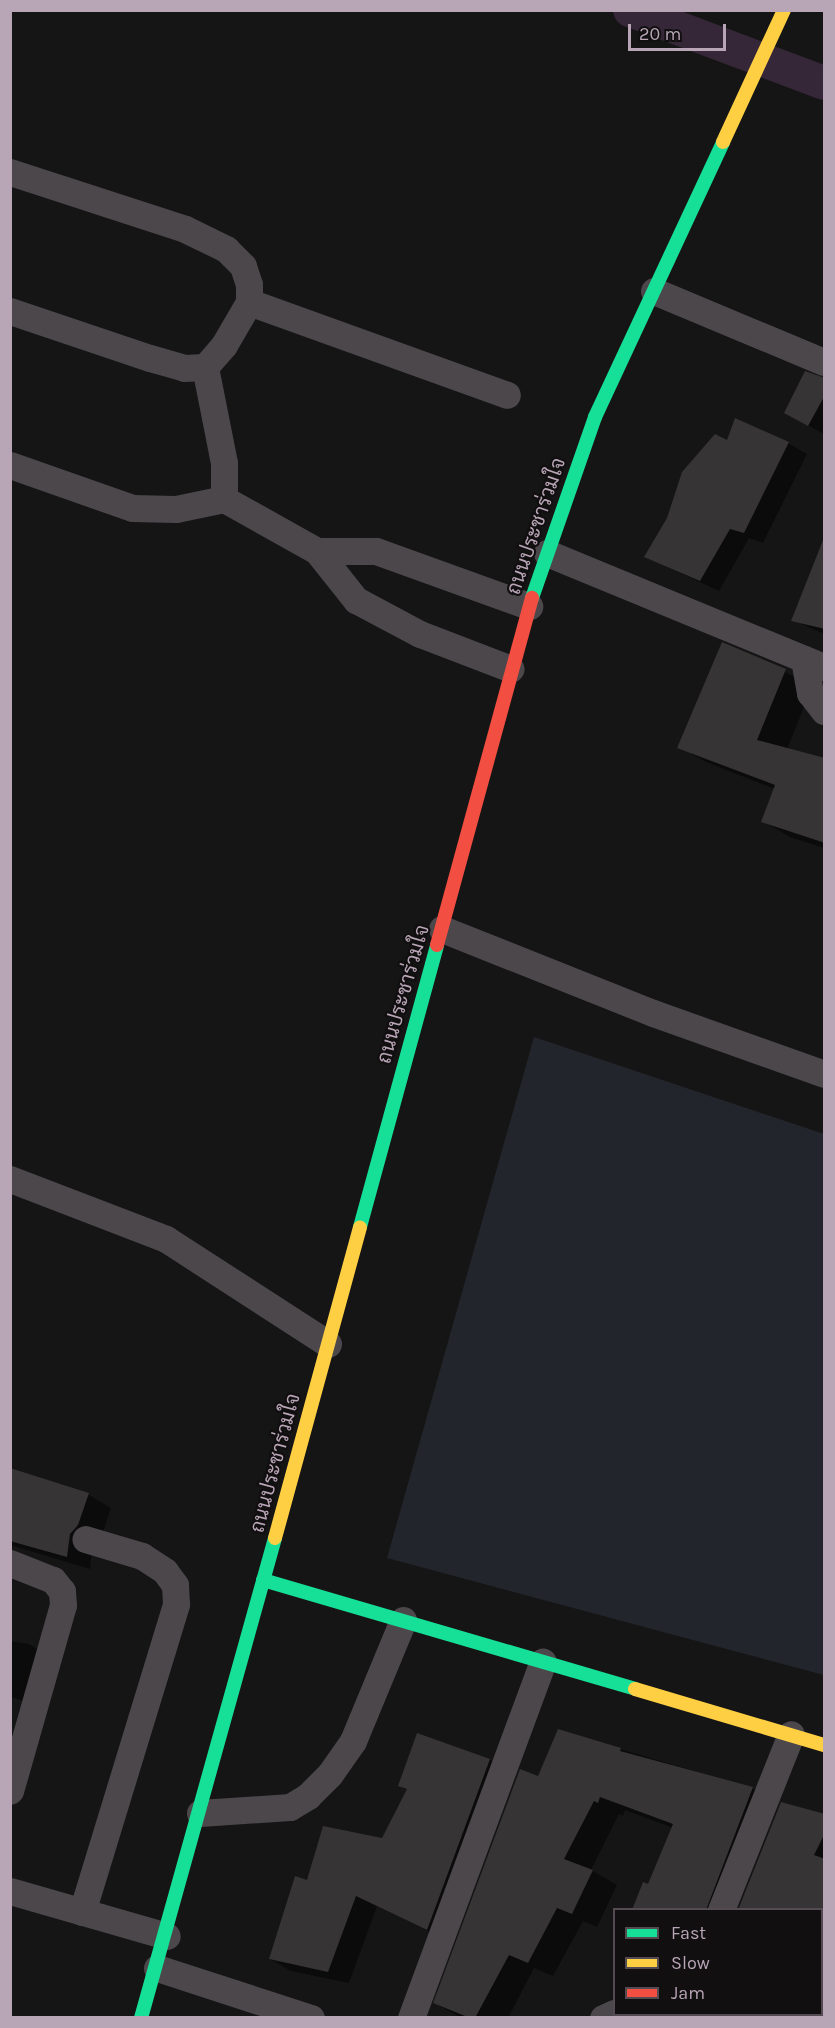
<!DOCTYPE html>
<meta charset="utf-8">
<style>
body{margin:0}
#map{position:relative;width:835px;height:2028px;overflow:hidden;background:#151515;font-family:Karla,Sarabun,sans-serif}
div>[style]{position:absolute}
.green>*{inset:0;background:#22252b}
.shadow>*{inset:0;background:#0007}
.canal>*{height:34px;margin:-17px;padding:0 17px;transform-origin:17px;border-radius:17px;background:#362738}
.building>*{inset:0;background:#363435}
.street>*{height:27px;margin:-13.5px;padding:0 13.5px;transform-origin:13.5px;border-radius:13.5px;background:#4b474b}
.fast>*{height:14px;margin:-7px;padding:0 7px;transform-origin:7px;border-radius:7px;background:#16e098}
.slow>*{height:14px;margin:-7px;padding:0 7px;transform-origin:7px;border-radius:7px;background:#ffcf43}
.jam>*{height:14px;margin:-7px;padding:0 7px;transform-origin:7px;border-radius:7px;background:#f24e42}
span{translate:-50% -50%;white-space:nowrap;text-align:center;line-height:1.15;-webkit-text-stroke:4.5px #110f10;paint-order:stroke}
.street-label{font-size:20px;color:#b8a5b6}
.frame{position:absolute;inset:0;border:12px solid #b8a5b6;pointer-events:none}
.legend{position:absolute;left:613px;top:1908px;width:210px;height:108px;box-sizing:border-box;background:#110f10;border:2px solid #544b52;margin:0;padding:8px 10px;list-style:none;font-size:18px;color:#b8a5b6}
.legend li{display:flex;align-items:center;gap:12px;height:30px}
.legend b{width:30px;border:2px solid #544b52}
.scale{position:absolute;left:628px;top:24px;width:98px;height:27px;box-sizing:border-box;border:3px solid #b8a5b6;border-top:0;padding-left:8px;font-size:18px;line-height:21px;white-space:nowrap;color:#b8a5b6;-webkit-text-stroke:4px #110f10;paint-order:stroke}
</style>
<div id="map">
<div class="green">
<i style="clip-path:polygon(534px 1037px,824px 1134px,824px 1675px,387px 1558px)"></i>
</div>
<div class="shadow">
<i style="clip-path:polygon(824px 380px,824px 434px,804px 423px)"></i>
<i style="clip-path:polygon(788px 443px,807px 454px,763px 543px,749px 538px,719px 591px,646px 557px)"></i>
<i style="clip-path:polygon(824px 559px,824px 634px,793px 620px)"></i>
<i style="clip-path:polygon(723px 644px,813px 685px,787px 749px,824px 759px,824px 848px,790px 837px,763px 821px,775px 789px,706px 762px,679px 747px)"></i>
<i style="clip-path:polygon(10px 1470px,89px 1495px,111px 1508px,101px 1538px,92px 1547px,90px 1569px,10px 1545px)"></i>
<i style="clip-path:polygon(10px 1641px,29px 1644px,47px 1655px,28px 1702px,10px 1697px)"></i>
<i style="clip-path:polygon(559px 1731px,752px 1788px,777px 1803px,735px 1910px,633px 1910px,649px 1886px,673px 1828px,625px 1810px,623px 1816px,619px 1814px,591px 1870px,617px 1885px,597px 1927px,583px 1921px,553px 1976px,534px 1968px,508px 2018px,461px 2018px,435px 2003px)"></i>
<i style="clip-path:polygon(418px 1735px,490px 1760px,510px 1772px,448px 1941px,377px 1906px,349px 1983px,291px 1971px,270px 1959px,308px 1882px,382px 1840px,408px 1790px,400px 1786px)"></i>
<i style="clip-path:polygon(824px 1816px,824px 2018px,701px 2018px,822px 2014px,822px 1910px,740px 1910px)"></i>
</div>
<div class="canal">
<i style="left:630px;top:10px;width:207px;rotate:20.6deg"></i>
</div>
<div class="building">
<i style="clip-path:polygon(805px 371px,825px 378px,825px 395px,808px 426px,784px 413px)"></i>
<i style="clip-path:polygon(735px 418px,789px 442px,744px 533px,730px 529px,700px 581px,644px 557px,667px 518px,682px 472px,715px 434px,727px 440px)"></i>
<i style="clip-path:polygon(823px 540px,825px 540px,825px 629px,791px 621px)"></i>
<i style="clip-path:polygon(722px 642px,786px 669px,757px 740px,825px 758px,825px 843px,761px 822px,775px 785px,677px 748px)"></i>
<i style="clip-path:polygon(10px 1468px,89px 1493px,78px 1525px,70px 1534px,67px 1557px,10px 1541px)"></i>
<i style="clip-path:polygon(558px 1729px,621px 1748px,620px 1751px,753px 1787px,706px 1910px,632px 1910px,643px 1882px,648px 1884px,673px 1824px,600px 1797px,598px 1803px,594px 1801px,564px 1859px,593px 1870px,572px 1914px,557px 1908px,528px 1963px,509px 1955px,475px 2018px,470px 2018px,433px 2003px,520px 1769px,538px 1776px)"></i>
<i style="clip-path:polygon(417px 1733px,490px 1759px,427px 1930px,356px 1896px,328px 1972px,269px 1959px,295px 1876px,307px 1880px,323px 1826px,382px 1838px,407px 1789px,398px 1786px)"></i>
<i style="clip-path:polygon(781px 1802px,825px 1814px,825px 1833px,814px 1855px,825px 1859px,825px 1910px,738px 1910px)"></i>
</div>
<div class="street">
<i style="left:10px;top:172px;width:184px;rotate:18deg"></i>
<i style="left:185px;top:229px;width:46px;rotate:26deg"></i>
<i style="left:226px;top:249px;width:24px;rotate:45deg"></i>
<i style="left:243px;top:266px;width:19px;rotate:72deg"></i>
<i style="left:249px;top:284px;width:18px;rotate:90deg"></i>
<i style="left:654px;top:291px;width:184px;rotate:22.7deg"></i>
<i style="left:10px;top:311px;width:148px;rotate:18.6deg"></i>
<i style="left:150px;top:358px;width:35px;rotate:16deg"></i>
<i style="left:184px;top:368px;width:21px;rotate:-3deg"></i>
<i style="left:205px;top:367px;width:98px;rotate:78.8deg"></i>
<i style="left:224px;top:463px;width:36px;rotate:90deg"></i>
<i style="left:205px;top:367px;width:29px;rotate:-49deg"></i>
<i style="left:224px;top:345px;width:50px;rotate:-59.8deg"></i>
<i style="left:249px;top:302px;width:274px;rotate:19.8deg"></i>
<i style="left:10px;top:465px;width:129px;rotate:19.4deg"></i>
<i style="left:132px;top:508px;width:44px;rotate:1.3deg"></i>
<i style="left:176px;top:509px;width:49px;rotate:-11.8deg"></i>
<i style="left:224px;top:499px;width:107px;rotate:29.2deg"></i>
<i style="left:317px;top:551px;width:63px;rotate:51.5deg"></i>
<i style="left:356px;top:600px;width:72px;rotate:28deg"></i>
<i style="left:420px;top:634px;width:97px;rotate:21deg"></i>
<i style="left:317px;top:551px;width:59px"></i>
<i style="left:376px;top:551px;width:163px;rotate:19.8deg"></i>
<i style="left:547px;top:553px;width:300px;rotate:22.4deg"></i>
<i style="left:804px;top:659px;width:35px;rotate:80deg"></i>
<i style="left:810px;top:693px;width:23px;rotate:52deg"></i>
<i style="left:442px;top:929px;width:227px;rotate:21.7deg"></i>
<i style="left:653px;top:1013px;width:182px;rotate:19.6deg"></i>
<i style="left:10px;top:1179px;width:167px;rotate:21deg"></i>
<i style="left:166px;top:1239px;width:193px;rotate:32.9deg"></i>
<i style="left:10px;top:1563px;width:46px;rotate:21.6deg"></i>
<i style="left:53px;top:1580px;width:14px;rotate:51deg"></i>
<i style="left:62px;top:1591px;width:14px;rotate:86deg"></i>
<i style="left:63px;top:1605px;width:193px;rotate:105.9deg"></i>
<i style="left:200px;top:1813px;width:90px;rotate:-3.8deg"></i>
<i style="left:290px;top:1807px;width:21px;rotate:-31deg"></i>
<i style="left:308px;top:1796px;width:31px;rotate:-45deg"></i>
<i style="left:330px;top:1774px;width:40px;rotate:-55.1deg"></i>
<i style="left:353px;top:1741px;width:131px;rotate:-67.5deg"></i>
<i style="left:10px;top:1891px;width:163px;rotate:16deg"></i>
<i style="left:721px;top:1910px;width:189px;rotate:-68.3deg"></i>
<i style="left:82px;top:1912px;width:322px;rotate:-73deg"></i>
<i style="left:176px;top:1604px;width:19px;rotate:-93deg"></i>
<i style="left:175px;top:1585px;width:17px;rotate:-126deg"></i>
<i style="left:165px;top:1571px;width:27px;rotate:-147deg"></i>
<i style="left:142px;top:1556px;width:59px;rotate:-163.4deg"></i>
<i style="left:157px;top:1968px;width:162px;rotate:18deg"></i>
<i style="left:411px;top:2018px;width:380px;rotate:-69.7deg"></i>
<i style="left:603px;top:2018px;width:12px;rotate:-24deg"></i>
<i style="left:679px;top:2018px;width:4px;rotate:-76deg"></i>
</div>
<div class="fast">
<i style="left:532px;top:598px;width:192px;rotate:-70.8deg"></i>
<i style="left:595px;top:417px;width:303px;rotate:-65deg"></i>
<i style="left:360px;top:1227px;width:292px;rotate:-74.7deg"></i>
<i style="left:263px;top:1580px;width:388px;rotate:16.3deg"></i>
<i style="left:141px;top:2018px;width:498px;rotate:-74.4deg"></i>
</div>
<div class="slow">
<i style="left:723px;top:142px;width:145px;rotate:-65.2deg"></i>
<i style="left:275px;top:1538px;width:322px;rotate:-74.7deg"></i>
<i style="left:635px;top:1689px;width:197px;rotate:16.5deg"></i>
</div>
<div class="jam">
<i style="left:437px;top:945px;width:360px;rotate:-74.7deg"></i>
</div>
<div class="street-label">
<span style="left:536px;top:526px;rotate:-71deg">ถนนประชาร่วมใจ</span>
<span style="left:403px;top:994px;rotate:-74deg">ถนนประชาร่วมใจ</span>
<span style="left:275px;top:1463px;rotate:-75deg">ถนนประชาร่วมใจ</span>
</div>
<div class="frame"></div>
<ul class="legend">
<li><b style="height:8px;background:#16e098"></b>Fast</li>
<li><b style="height:8px;background:#ffcf43"></b>Slow</li>
<li><b style="height:8px;background:#f24e42"></b>Jam</li>
</ul>
<div class="scale">20 m</div>
</div>
